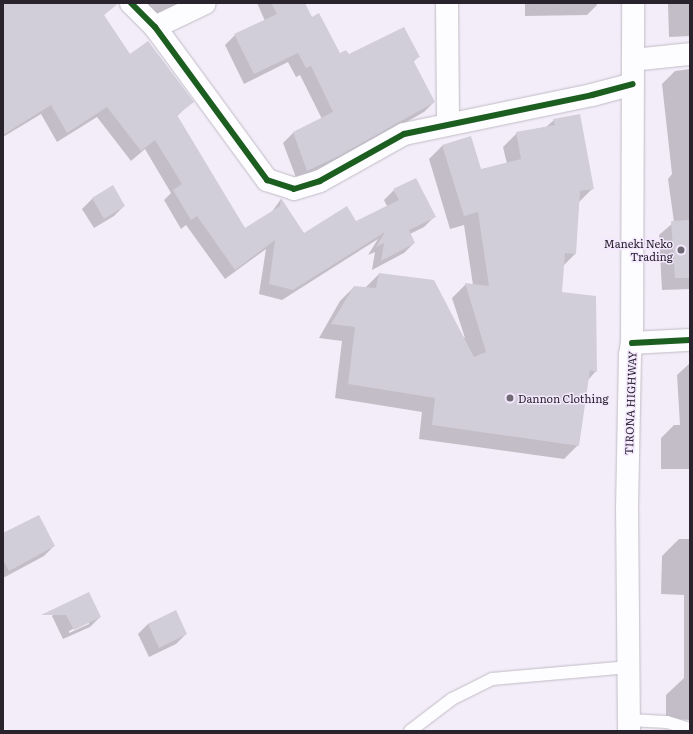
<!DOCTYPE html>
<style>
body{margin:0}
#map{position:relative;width:693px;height:734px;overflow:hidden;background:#f3edf9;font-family:Literata,serif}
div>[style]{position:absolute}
.shadow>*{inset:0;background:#0003}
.building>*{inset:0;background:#d1ced9}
.roads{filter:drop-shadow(0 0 1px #c0bcc5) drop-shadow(0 0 1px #c0bcc5)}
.lane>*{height:12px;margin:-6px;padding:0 6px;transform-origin:6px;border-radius:6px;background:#fdfcfe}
.street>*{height:22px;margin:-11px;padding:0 11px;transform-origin:11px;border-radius:11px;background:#fdfcfe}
.primary>*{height:22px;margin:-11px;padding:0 11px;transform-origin:11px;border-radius:11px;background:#fdfcfe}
.cycleway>*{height:6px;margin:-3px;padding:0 3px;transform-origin:3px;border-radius:3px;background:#1b5e20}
.dots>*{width:11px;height:11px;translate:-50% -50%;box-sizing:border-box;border:2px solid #f3e8fe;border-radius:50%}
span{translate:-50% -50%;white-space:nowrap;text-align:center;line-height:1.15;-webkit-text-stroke:3px #f3e8fe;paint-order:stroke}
.poi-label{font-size:11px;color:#28232d}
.right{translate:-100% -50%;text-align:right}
.left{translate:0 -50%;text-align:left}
.street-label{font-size:11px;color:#28232d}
.frame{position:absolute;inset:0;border:4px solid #28232d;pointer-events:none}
</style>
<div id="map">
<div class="shadow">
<i style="clip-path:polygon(3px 3px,103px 3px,108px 11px,103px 16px,130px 55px,193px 101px,177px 116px,244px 230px,271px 213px,281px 199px,304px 234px,356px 222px,387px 206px,384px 200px,394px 190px,434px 217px,424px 227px,410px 234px,414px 243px,404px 253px,372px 270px,375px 252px,368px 255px,378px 239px,282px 300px,259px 294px,266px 249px,225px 279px,186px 225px,181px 229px,164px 200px,171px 193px,145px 149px,131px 161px,97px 117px,57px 142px,41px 114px,3px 137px)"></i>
<i style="clip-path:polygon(142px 3px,181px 3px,149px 17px)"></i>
<i style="clip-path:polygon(257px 3px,304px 3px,312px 18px,339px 55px,418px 57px,413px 62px,434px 102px,424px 112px,330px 165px,297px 180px,283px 143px,293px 133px,322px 119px,300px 75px,296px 77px,288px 62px,244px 84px,225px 45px,235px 35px,265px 21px)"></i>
<i style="clip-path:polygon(525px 3px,597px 3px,597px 5px,587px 15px,525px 16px)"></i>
<i style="clip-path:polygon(668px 3px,690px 3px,690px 36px,669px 37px)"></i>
<i style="clip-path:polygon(690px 69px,690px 289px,662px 290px,659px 235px,674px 222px,668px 179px,672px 174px,662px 84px,675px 71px)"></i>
<i style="clip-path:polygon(554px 120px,593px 188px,579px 202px,575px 254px,563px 266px,561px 293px,596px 371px,588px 380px,578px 445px,564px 459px,419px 439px,422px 412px,335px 398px,342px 341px,319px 338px,340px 301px,354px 287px,365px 288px,379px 274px,465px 338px,452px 298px,466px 284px,473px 285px,464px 225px,450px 229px,429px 159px,442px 146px,470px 137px,481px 170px,507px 164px,503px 147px,517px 133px,546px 127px)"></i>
<i style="clip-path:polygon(112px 187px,124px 206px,114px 216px,94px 228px,82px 209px,92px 199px)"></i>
<i style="clip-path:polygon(690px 363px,690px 469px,661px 469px,661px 438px,674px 425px,680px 425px,677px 375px)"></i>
<i style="clip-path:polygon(3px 534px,54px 546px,44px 556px,3px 578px)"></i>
<i style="clip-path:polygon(679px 539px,690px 539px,690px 720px,666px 719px,666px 695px,684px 678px,684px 595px,661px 594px,662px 556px)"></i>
<i style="clip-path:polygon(evenodd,62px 606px,100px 617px,90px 627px,63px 639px,52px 616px,62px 606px,89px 621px,89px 624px,69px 633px,69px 631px,89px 621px)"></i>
<i style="clip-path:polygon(175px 611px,186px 634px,176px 644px,149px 657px,138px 634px,148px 624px)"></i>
</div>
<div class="building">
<i style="clip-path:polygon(3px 3px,119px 3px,104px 15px,130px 54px,148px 41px,194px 102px,177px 115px,245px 228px,280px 206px,281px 198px,304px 233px,347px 206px,356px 221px,399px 200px,393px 189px,416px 178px,436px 217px,409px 230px,415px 243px,381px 261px,384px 243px,376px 247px,385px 232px,293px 290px,269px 284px,275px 240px,235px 270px,197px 216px,191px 220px,173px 190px,182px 184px,155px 140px,141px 151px,107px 107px,67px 133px,51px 105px,3px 135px)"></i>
<i style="clip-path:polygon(271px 3px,305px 3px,312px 17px,319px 13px,340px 53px,346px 50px,349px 54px,404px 27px,420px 57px,413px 60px,435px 102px,341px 155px,307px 171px,293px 132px,333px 112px,311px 66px,306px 68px,298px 53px,254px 74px,234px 34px,277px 14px)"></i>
<i style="clip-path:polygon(580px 114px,594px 189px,580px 191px,576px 254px,565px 253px,562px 292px,596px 296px,597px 372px,590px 370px,579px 446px,432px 425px,435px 398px,348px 384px,355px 327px,331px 324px,354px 286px,376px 288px,379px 273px,434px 280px,474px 357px,486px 352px,465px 283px,489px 286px,478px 212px,464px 216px,442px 145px,471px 136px,481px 169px,521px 159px,516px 132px,555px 125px,553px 119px)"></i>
<i style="clip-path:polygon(113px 185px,125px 206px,104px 219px,92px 198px)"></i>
<i style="clip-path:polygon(690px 220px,690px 278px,675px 278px,671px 221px)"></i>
<i style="clip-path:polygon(39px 515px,55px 546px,9px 571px,3px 560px,3px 533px)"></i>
<i style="clip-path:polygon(89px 592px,101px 617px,74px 630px,66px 615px,41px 615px)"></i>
<i style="clip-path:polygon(176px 610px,187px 634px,159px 648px,148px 624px)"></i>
</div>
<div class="roads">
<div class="lane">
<i style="left:629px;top:720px;width:38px;rotate:3deg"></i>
<i style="left:667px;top:722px;width:24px;rotate:17deg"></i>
<i style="left:410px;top:731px;width:53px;rotate:-37.3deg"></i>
<i style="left:452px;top:699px;width:45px;rotate:-26.6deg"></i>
<i style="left:492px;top:679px;width:138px;rotate:-5deg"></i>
</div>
<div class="street">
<i style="left:131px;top:3px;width:34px;rotate:45deg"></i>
<i style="left:155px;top:27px;width:190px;rotate:53.8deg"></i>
<i style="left:267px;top:180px;width:28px;rotate:18deg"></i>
<i style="left:294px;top:189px;width:27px;rotate:-17deg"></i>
<i style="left:320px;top:181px;width:96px;rotate:-29.2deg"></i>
<i style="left:404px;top:134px;width:192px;rotate:-11.7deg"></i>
<i style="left:592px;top:95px;width:42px;rotate:-15deg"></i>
<i style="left:447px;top:3px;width:121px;rotate:89.5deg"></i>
<i style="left:155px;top:27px;width:55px;rotate:-25.6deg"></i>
<i style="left:633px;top:60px;width:57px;rotate:-6deg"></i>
<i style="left:632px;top:343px;width:58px;rotate:-3deg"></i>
</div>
<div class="primary">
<i style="left:629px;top:731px;width:221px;rotate:-90.5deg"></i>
<i style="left:627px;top:510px;width:155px;rotate:-88.9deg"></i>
<i style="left:630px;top:355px;width:12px;rotate:-81deg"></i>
<i style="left:632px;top:343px;width:340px;rotate:-89.8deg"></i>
</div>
</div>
<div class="cycleway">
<i style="left:131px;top:3px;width:34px;rotate:45deg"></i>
<i style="left:155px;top:27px;width:190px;rotate:53.8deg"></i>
<i style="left:267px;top:180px;width:28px;rotate:18deg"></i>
<i style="left:294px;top:189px;width:27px;rotate:-17deg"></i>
<i style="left:320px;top:181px;width:96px;rotate:-29.2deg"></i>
<i style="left:404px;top:134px;width:192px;rotate:-11.7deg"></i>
<i style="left:592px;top:95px;width:42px;rotate:-15deg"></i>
<i style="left:632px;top:343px;width:58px;rotate:-3deg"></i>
</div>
<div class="dots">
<i style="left:681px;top:250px;background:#6f6a74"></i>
<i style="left:510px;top:398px;background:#6f6a74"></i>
</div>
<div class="poi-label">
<span class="right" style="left:673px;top:250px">Maneki Neko<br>Trading</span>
<span class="left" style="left:518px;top:398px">Dannon Clothing</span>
</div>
<div class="street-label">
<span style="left:630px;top:403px;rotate:-88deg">TIRONA HIGHWAY</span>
</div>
<div class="frame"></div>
</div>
